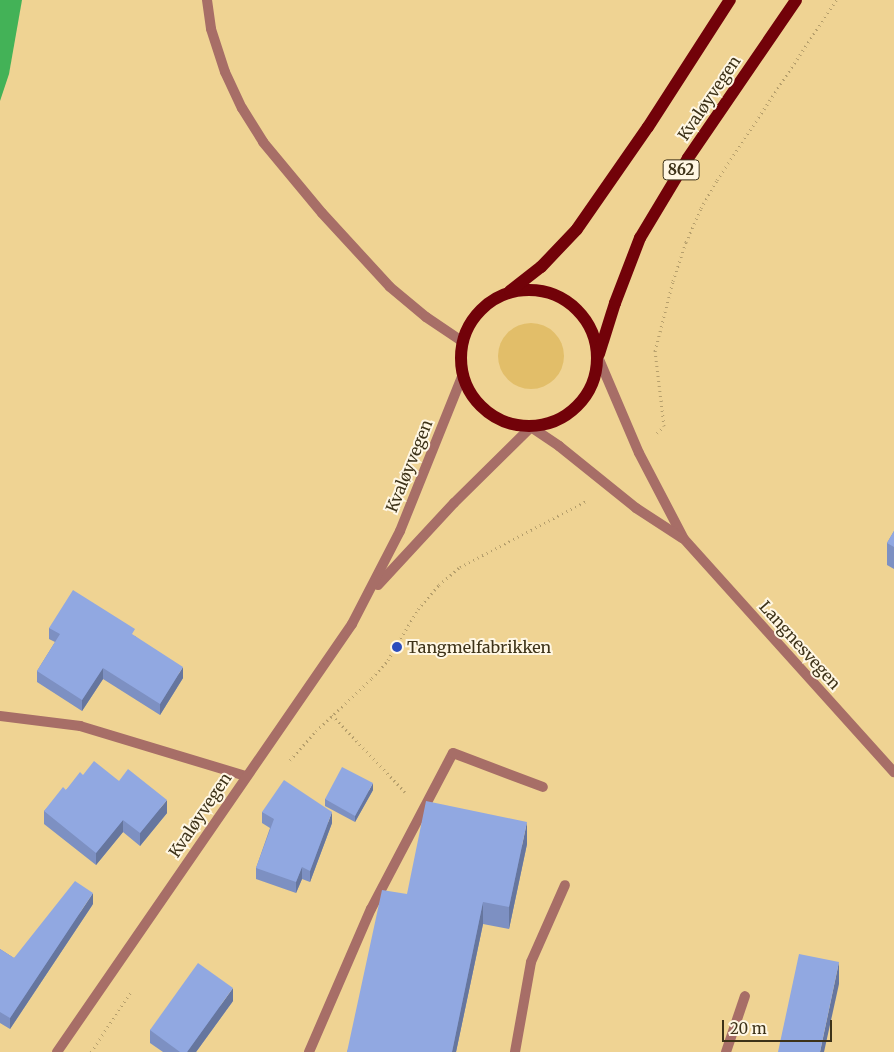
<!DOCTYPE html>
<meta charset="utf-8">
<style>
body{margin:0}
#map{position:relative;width:894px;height:1052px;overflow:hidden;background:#efd393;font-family:Merriweather,serif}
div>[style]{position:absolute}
.green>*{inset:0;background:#e2be69}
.round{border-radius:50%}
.water>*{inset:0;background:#43b257}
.path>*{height:3px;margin-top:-1.5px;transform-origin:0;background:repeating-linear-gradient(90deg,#b69f6c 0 1px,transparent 0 5px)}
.service>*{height:10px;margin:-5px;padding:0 5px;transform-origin:5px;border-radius:5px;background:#a76e67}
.tertiary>*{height:10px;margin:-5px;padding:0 5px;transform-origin:5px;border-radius:5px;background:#a76e67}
.primary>*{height:12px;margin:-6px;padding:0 6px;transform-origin:6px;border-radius:6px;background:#720209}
.primary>.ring{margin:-6px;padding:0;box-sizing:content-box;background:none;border:12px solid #720209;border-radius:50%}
.wall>*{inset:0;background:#7d90c2}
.shaded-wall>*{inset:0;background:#66769e}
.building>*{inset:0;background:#91a8e1}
.dots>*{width:14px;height:14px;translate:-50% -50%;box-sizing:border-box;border:2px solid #fff7e4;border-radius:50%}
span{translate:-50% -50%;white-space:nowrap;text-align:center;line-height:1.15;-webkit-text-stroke:4px #fff7e4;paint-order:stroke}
.shield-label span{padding:1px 4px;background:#fff7e4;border:1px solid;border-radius:4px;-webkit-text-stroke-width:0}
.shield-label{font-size:15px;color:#3d3218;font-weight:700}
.street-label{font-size:16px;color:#3d3218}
.poi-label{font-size:16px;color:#3d3218}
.left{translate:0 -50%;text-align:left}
.scale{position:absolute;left:722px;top:1020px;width:110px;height:22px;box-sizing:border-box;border:2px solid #3d3218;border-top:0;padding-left:6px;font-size:15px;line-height:18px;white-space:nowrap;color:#3d3218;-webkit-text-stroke:4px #fff7e4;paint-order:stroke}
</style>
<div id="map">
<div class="green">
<i class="round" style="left:498px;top:323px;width:66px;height:66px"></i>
</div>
<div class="water">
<i style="clip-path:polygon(0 0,22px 0,9px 74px,0 101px)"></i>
</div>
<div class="path">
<i style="left:657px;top:433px;width:10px;rotate:-45deg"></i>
<i style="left:664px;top:426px;width:76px;rotate:-96.8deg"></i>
<i style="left:655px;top:351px;width:72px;rotate:-75.6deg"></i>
<i style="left:673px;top:281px;width:41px;rotate:-71.6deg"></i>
<i style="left:686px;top:242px;width:37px;rotate:-66deg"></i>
<i style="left:701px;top:208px;width:32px;rotate:-60deg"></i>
<i style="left:717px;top:180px;width:216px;rotate:-56.5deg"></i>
<i style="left:332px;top:715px;width:106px;rotate:46.5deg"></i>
<i style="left:290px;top:760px;width:39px;rotate:-48deg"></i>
<i style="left:316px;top:731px;width:77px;rotate:-43.4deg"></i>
<i style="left:372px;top:678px;width:24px;rotate:-48deg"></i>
<i style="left:388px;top:660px;width:59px;rotate:-59.5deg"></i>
<i style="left:418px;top:609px;width:32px;rotate:-49deg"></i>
<i style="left:439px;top:585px;width:28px;rotate:-41deg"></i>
<i style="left:460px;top:567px;width:144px;rotate:-27.6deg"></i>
<i style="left:91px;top:1052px;width:74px;rotate:-56.5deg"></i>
</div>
<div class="service">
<i style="left:207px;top:0;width:29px;rotate:82deg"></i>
<i style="left:211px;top:29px;width:45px;rotate:72deg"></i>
<i style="left:225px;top:72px;width:40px;rotate:65deg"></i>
<i style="left:242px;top:108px;width:40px;rotate:58deg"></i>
<i style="left:263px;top:142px;width:92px;rotate:50.3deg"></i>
<i style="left:322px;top:213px;width:100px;rotate:47.4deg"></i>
<i style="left:390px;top:287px;width:47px;rotate:39.8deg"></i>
<i style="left:426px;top:317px;width:45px;rotate:34deg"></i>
<i style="left:0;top:716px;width:81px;rotate:7.1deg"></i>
<i style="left:80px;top:726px;width:173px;rotate:16.8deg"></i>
<i style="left:309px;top:1052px;width:156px;rotate:-66.6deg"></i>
<i style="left:371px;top:909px;width:176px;rotate:-62.3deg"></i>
<i style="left:453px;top:753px;width:96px;rotate:20.7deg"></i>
<i style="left:515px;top:1052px;width:91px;rotate:-79.9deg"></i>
<i style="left:531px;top:962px;width:84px;rotate:-66.2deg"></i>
<i style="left:726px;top:1052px;width:59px;rotate:-71.3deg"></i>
</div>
<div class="tertiary">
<i style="left:598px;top:357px;width:104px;rotate:66.9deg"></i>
<i style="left:639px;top:453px;width:97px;rotate:62.4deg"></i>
<i style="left:684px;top:539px;width:314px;rotate:48deg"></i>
<i style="left:378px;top:585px;width:112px;rotate:-47.2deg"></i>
<i style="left:454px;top:503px;width:108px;rotate:-44.6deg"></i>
<i style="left:531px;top:427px;width:34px;rotate:34deg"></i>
<i style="left:559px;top:446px;width:99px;rotate:38.8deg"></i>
<i style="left:636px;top:508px;width:55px;rotate:33.1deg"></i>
<i style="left:57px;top:1052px;width:520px;rotate:-55.42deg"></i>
<i style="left:352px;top:624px;width:105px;rotate:-62.7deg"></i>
<i style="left:400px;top:531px;width:169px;rotate:-68.1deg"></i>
</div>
<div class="primary">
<i class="ring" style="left:461px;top:290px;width:124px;height:124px"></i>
<i style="left:510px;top:291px;width:39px;rotate:-38deg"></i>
<i style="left:541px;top:267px;width:52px;rotate:-46.5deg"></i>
<i style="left:577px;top:229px;width:124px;rotate:-55.2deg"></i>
<i style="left:648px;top:127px;width:151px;rotate:-57.2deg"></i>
<i style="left:599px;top:354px;width:53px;rotate:-72.6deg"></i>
<i style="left:615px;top:303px;width:70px;rotate:-69deg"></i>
<i style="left:640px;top:238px;width:93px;rotate:-59deg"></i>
<i style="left:688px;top:158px;width:191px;rotate:-55.6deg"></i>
</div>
<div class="wall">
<i style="clip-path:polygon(894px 531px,894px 569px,887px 565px,887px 543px)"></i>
<i style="clip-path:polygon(49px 628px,135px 636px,183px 678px,160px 715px,103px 679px,82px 711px,37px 682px,37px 671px,55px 642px,49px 639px)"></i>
<i style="clip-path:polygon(83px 775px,119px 781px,167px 813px,140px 846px,123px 832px,96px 865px,44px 824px,44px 811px,66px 790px)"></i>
<i style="clip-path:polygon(373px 790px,355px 822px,325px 806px,325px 799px)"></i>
<i style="clip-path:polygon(262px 812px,332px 823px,310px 882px,302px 879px,296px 893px,256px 879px,256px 868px,270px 828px,262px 823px)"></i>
<i style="clip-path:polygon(527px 844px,509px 929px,483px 924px,456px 1052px,347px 1052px,407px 894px)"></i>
<i style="clip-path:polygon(93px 904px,10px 1029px,0 1023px,0 949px,14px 958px)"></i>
<i style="clip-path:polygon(233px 1001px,196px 1052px,163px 1052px,150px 1043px,150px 1030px)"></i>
</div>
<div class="shaded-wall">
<i style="clip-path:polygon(183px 667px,183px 678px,160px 715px,160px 704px)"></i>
<i style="clip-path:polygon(103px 668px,103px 679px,82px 711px,82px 700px)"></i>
<i style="clip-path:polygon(373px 783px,373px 790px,355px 822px,355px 816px)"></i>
<i style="clip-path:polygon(167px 800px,167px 813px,140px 846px,140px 833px)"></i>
<i style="clip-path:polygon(332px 812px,332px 823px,310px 882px,310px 871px)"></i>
<i style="clip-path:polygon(123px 820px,123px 832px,96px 865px,96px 853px)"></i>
<i style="clip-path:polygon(527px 822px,527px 844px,509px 929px,509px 907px)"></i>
<i style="clip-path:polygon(302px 867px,302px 879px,296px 893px,296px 882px)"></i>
<i style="clip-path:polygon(93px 893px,93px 904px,10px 1029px,10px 1018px)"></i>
<i style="clip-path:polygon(483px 902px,483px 924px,456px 1052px,452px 1052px)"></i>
<i style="clip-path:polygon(839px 962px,839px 984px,824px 1052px,820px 1052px)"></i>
<i style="clip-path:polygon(233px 988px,233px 1001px,196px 1052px,187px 1052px)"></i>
</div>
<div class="building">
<i style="clip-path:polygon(894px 531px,894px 547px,887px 543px)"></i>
<i style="clip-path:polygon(73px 590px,135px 629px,132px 634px,183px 667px,160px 704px,103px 668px,82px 700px,37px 671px,60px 634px,49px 628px)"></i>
<i style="clip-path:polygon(94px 761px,119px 781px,128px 769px,167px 800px,140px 833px,123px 820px,96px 853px,44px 811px,63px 787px,66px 790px,80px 772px,83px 775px)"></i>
<i style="clip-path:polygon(342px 767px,373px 783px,355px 816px,325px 799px)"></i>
<i style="clip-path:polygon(284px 780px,332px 812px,310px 871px,302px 867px,296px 882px,256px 868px,274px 819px,262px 812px)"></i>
<i style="clip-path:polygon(426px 801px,527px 822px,509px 907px,483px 902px,452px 1052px,347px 1052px,382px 890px,407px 894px)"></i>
<i style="clip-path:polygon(75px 881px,93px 893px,10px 1018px,0 1012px,0 949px,14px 958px)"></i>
<i style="clip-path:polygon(799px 954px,839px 962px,820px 1052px,778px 1052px)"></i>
<i style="clip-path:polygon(198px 963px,233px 988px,187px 1052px,180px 1052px,150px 1030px)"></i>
</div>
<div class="dots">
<i style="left:397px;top:647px;background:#2c4dbd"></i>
</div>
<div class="shield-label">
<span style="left:681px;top:170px">862</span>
</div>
<div class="street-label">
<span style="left:709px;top:98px;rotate:-56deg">Kvaløyvegen</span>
<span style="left:409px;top:466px;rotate:-68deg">Kvaløyvegen</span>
<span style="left:800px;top:645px;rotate:48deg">Langnesvegen</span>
<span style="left:200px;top:815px;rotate:-56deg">Kvaløyvegen</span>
</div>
<div class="poi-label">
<span class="left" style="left:407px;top:647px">Tangmelfabrikken</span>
</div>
<div class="scale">20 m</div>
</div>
